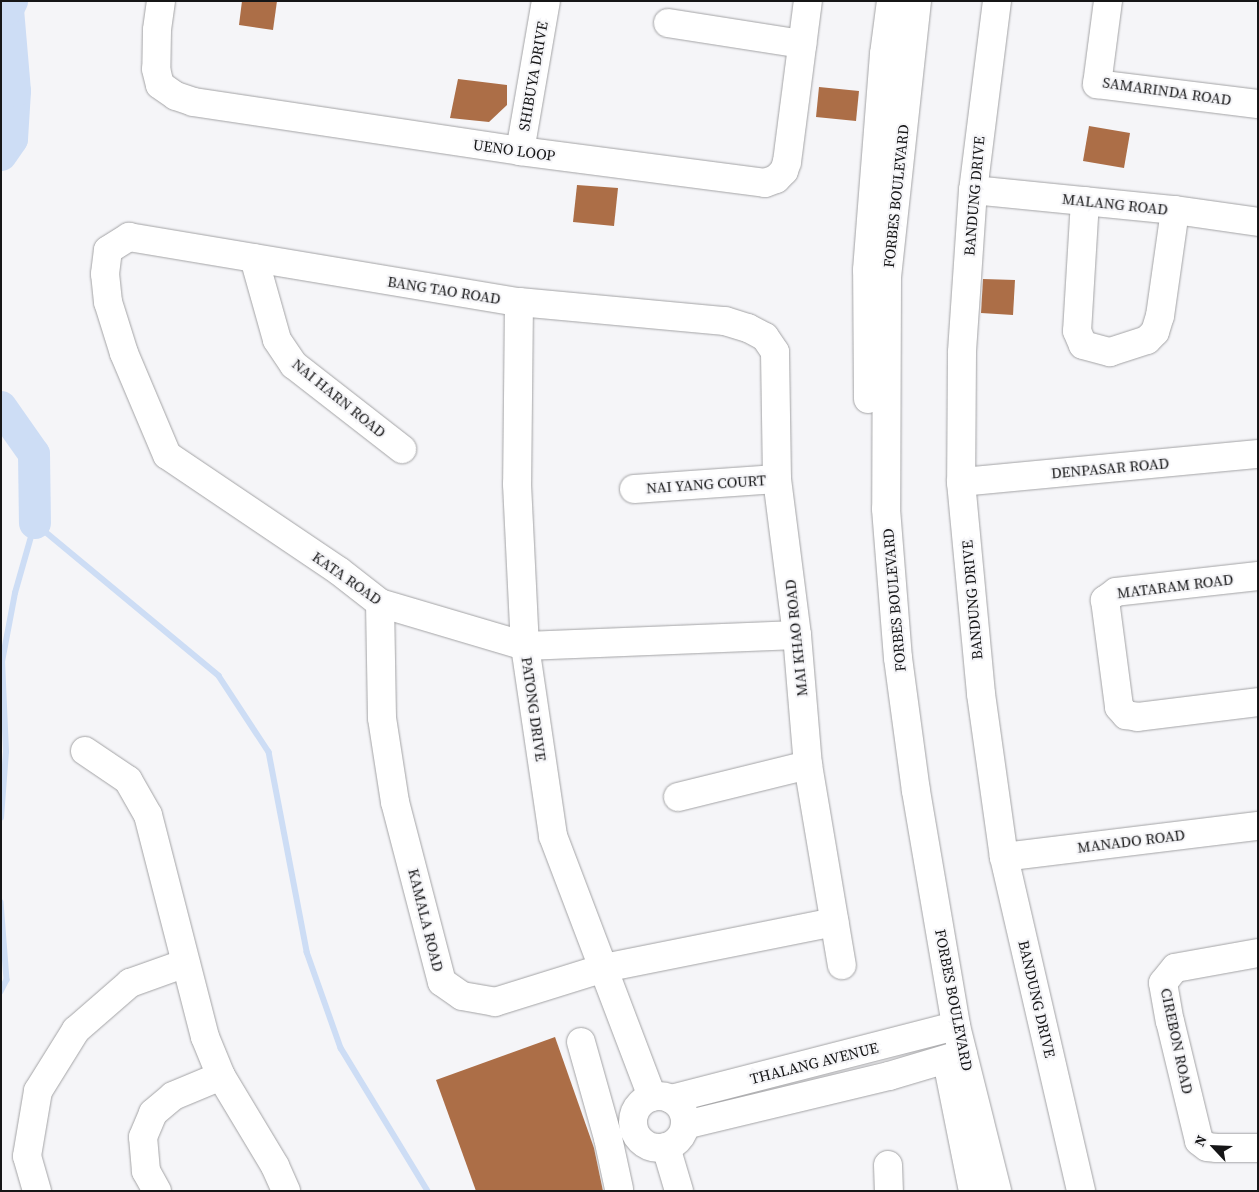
<!DOCTYPE html>
<style>
body{margin:0}
#map{position:relative;width:1259px;height:1192px;overflow:hidden;background:#f5f5f8;font-family:"Source Serif 4",serif}
div>[style]{position:absolute}
.stream>*{height:5.5px;margin:-2.75px;padding:0 2.75px;transform-origin:2.75px;border-radius:2.75px;background:#cdddf5}
.river>*{height:32px;margin:-16px;padding:0 16px;transform-origin:16px;border-radius:16px;background:#cdddf5}
.building>*{inset:0;background:#ac6e47}
.roads{filter:drop-shadow(0 0 1px #a3a3a5) drop-shadow(0 0 1px #a3a3a5)}
.minor>*{height:28px;margin:-14px;padding:0 14px;transform-origin:14px;border-radius:14px;background:#fff}
.minor>.ring{margin:-14px;padding:0;box-sizing:content-box;background:none;border:28px solid #fff;border-radius:50%}
span{translate:-50% -50%;white-space:nowrap;text-align:center;line-height:1.15;-webkit-text-stroke:4px #f5f5f8;paint-order:stroke}
.street-label{font-size:15px;color:#161617}
.frame{position:absolute;inset:0;border:2px solid #161617;pointer-events:none}
.north{position:absolute;left:1189px;top:1122px;width:50px;height:50px;-webkit-text-stroke:4px #f5f5f8;paint-order:stroke;rotate:295deg;font-size:14px;font-weight:700;line-height:20px;text-align:center;color:#161617}
.north::after{content:'';display:block;margin:auto;width:18px;height:22px;background:#161617;clip-path:polygon(50% 0,100% 100%,50% 72%,0 100%)}
</style>
<div id="map">
<div class="stream">
<i style="left:1px;top:818px;width:66px;rotate:-85.7deg"></i>
<i style="left:6px;top:752px;width:90px;rotate:-92.5deg"></i>
<i style="left:2px;top:662px;width:70px;rotate:-79.3deg"></i>
<i style="left:15px;top:593px;width:73px;rotate:-74.1deg"></i>
<i style="left:35px;top:523px;width:239px;rotate:39.7deg"></i>
<i style="left:219px;top:676px;width:91px;rotate:56.7deg"></i>
<i style="left:269px;top:752px;width:204px;rotate:79.2deg"></i>
<i style="left:307px;top:952px;width:102px;rotate:70.5deg"></i>
<i style="left:341px;top:1048px;width:167px;rotate:58.7deg"></i>
<i style="left:1px;top:902px;width:78px;rotate:85.6deg"></i>
<i style="left:7px;top:980px;width:13px;rotate:117deg"></i>
</div>
<div class="river">
<i style="left:1px;top:155px;width:19px;rotate:-55deg"></i>
<i style="left:12px;top:139px;width:48px;rotate:-86.4deg"></i>
<i style="left:15px;top:91px;width:82px;rotate:-94.9deg"></i>
<i style="left:8px;top:9px;width:9px;rotate:-63deg"></i>
<i style="left:1px;top:407px;width:57px;rotate:54.9deg"></i>
<i style="left:34px;top:454px;width:69px;rotate:89.2deg"></i>
</div>
<div class="building">
<i style="clip-path:polygon(242px 1px,277px 1px,273px 30px,239px 25px)"></i>
<i style="clip-path:polygon(458px 79px,507px 85px,507px 105px,489px 122px,450px 118px)"></i>
<i style="clip-path:polygon(819px 87px,859px 91px,856px 121px,816px 117px)"></i>
<i style="clip-path:polygon(1089px 126px,1130px 133px,1124px 168px,1083px 161px)"></i>
<i style="clip-path:polygon(577px 185px,618px 188px,614px 226px,573px 222px)"></i>
<i style="clip-path:polygon(983px 279px,1015px 280px,1013px 315px,981px 313px)"></i>
<i style="clip-path:polygon(555px 1037px,594px 1148px,603px 1191px,476px 1191px,436px 1080px)"></i>
</div>
<div class="roads">
<div class="minor">
<i style="left:161px;top:1px;width:29px;rotate:98deg"></i>
<i style="left:157px;top:30px;width:39px;rotate:91deg"></i>
<i style="left:156px;top:69px;width:16px;rotate:76deg"></i>
<i style="left:160px;top:85px;width:19px;rotate:35deg"></i>
<i style="left:176px;top:96px;width:18px;rotate:19deg"></i>
<i style="left:193px;top:102px;width:331px;rotate:8.5deg"></i>
<i style="left:520px;top:151px;width:247px;rotate:7.4deg"></i>
<i style="left:765px;top:183px;width:12px;rotate:-20deg"></i>
<i style="left:776px;top:179px;width:11px;rotate:-45deg"></i>
<i style="left:784px;top:171px;width:9px;rotate:-72deg"></i>
<i style="left:787px;top:162px;width:162px;rotate:-82.6deg"></i>
<i style="left:917px;top:1px;width:279px;rotate:96.2deg"></i>
<i style="left:887px;top:278px;width:231px;rotate:90.2deg"></i>
<i style="left:886px;top:509px;width:149px;rotate:85.4deg"></i>
<i style="left:898px;top:658px;width:134px;rotate:82.3deg"></i>
<i style="left:916px;top:791px;width:238px;rotate:80.3deg"></i>
<i style="left:956px;top:1026px;width:170px;rotate:76deg"></i>
<i style="left:997px;top:1px;width:191px;rotate:97.2deg"></i>
<i style="left:973px;top:190px;width:163px;rotate:93.9deg"></i>
<i style="left:962px;top:353px;width:129px;rotate:90.4deg"></i>
<i style="left:961px;top:482px;width:213px;rotate:84.6deg"></i>
<i style="left:981px;top:694px;width:165px;rotate:82deg"></i>
<i style="left:1004px;top:857px;width:343px;rotate:77deg"></i>
<i style="left:1108px;top:1px;width:84px;rotate:97.5deg"></i>
<i style="left:1097px;top:84px;width:162px;rotate:7.1deg"></i>
<i style="left:668px;top:23px;width:136px;rotate:8.9deg"></i>
<i style="left:520px;top:151px;width:152px;rotate:-80.2deg"></i>
<i style="left:973px;top:190px;width:203px;rotate:5.7deg"></i>
<i style="left:1175px;top:210px;width:84px;rotate:8.2deg"></i>
<i style="left:1085px;top:201px;width:130px;rotate:93.5deg"></i>
<i style="left:1077px;top:331px;width:15px;rotate:67deg"></i>
<i style="left:1083px;top:345px;width:28px;rotate:15deg"></i>
<i style="left:1110px;top:352px;width:39px;rotate:-18deg"></i>
<i style="left:1147px;top:340px;width:11px;rotate:-45deg"></i>
<i style="left:1155px;top:332px;width:17px;rotate:-73deg"></i>
<i style="left:1160px;top:316px;width:107px;rotate:-81.9deg"></i>
<i style="left:254px;top:258px;width:85px;rotate:74.3deg"></i>
<i style="left:277px;top:340px;width:30px;rotate:56deg"></i>
<i style="left:294px;top:365px;width:137px;rotate:37.9deg"></i>
<i style="left:519px;top:302px;width:182px;rotate:90.6deg"></i>
<i style="left:517px;top:484px;width:162px;rotate:87.2deg"></i>
<i style="left:525px;top:646px;width:192px;rotate:81.6deg"></i>
<i style="left:553px;top:836px;width:279px;rotate:69.2deg"></i>
<i style="left:868px;top:399px;width:129px;rotate:-90.4deg"></i>
<i style="left:867px;top:270px;width:217px;rotate:-85.5deg"></i>
<i style="left:884px;top:54px;width:53px;rotate:-82.5deg"></i>
<i style="left:961px;top:482px;width:298px;rotate:-5.4deg"></i>
<i style="left:634px;top:489px;width:143px;rotate:-4deg"></i>
<i style="left:1258px;top:576px;width:143px;rotate:173.6deg"></i>
<i style="left:1116px;top:592px;width:14px;rotate:144deg"></i>
<i style="left:1105px;top:600px;width:108px;rotate:82.5deg"></i>
<i style="left:1119px;top:707px;width:11px;rotate:49deg"></i>
<i style="left:1126px;top:715px;width:12px;rotate:9deg"></i>
<i style="left:1138px;top:717px;width:121px;rotate:-7.1deg"></i>
<i style="left:380px;top:603px;width:115px;rotate:89deg"></i>
<i style="left:382px;top:718px;width:85px;rotate:81.2deg"></i>
<i style="left:395px;top:802px;width:186px;rotate:75.4deg"></i>
<i style="left:442px;top:982px;width:24px;rotate:35deg"></i>
<i style="left:462px;top:996px;width:34px;rotate:10deg"></i>
<i style="left:495px;top:1002px;width:114px;rotate:-17.3deg"></i>
<i style="left:604px;top:968px;width:235px;rotate:-11.3deg"></i>
<i style="left:797px;top:635px;width:272px;rotate:177.7deg"></i>
<i style="left:525px;top:646px;width:151px;rotate:-163.5deg"></i>
<i style="left:380px;top:603px;width:52px;rotate:-142deg"></i>
<i style="left:339px;top:571px;width:207px;rotate:-146deg"></i>
<i style="left:167px;top:455px;width:111px;rotate:-112.9deg"></i>
<i style="left:124px;top:353px;width:53px;rotate:-107.4deg"></i>
<i style="left:108px;top:302px;width:28px;rotate:-96deg"></i>
<i style="left:105px;top:274px;width:24px;rotate:-83deg"></i>
<i style="left:108px;top:250px;width:25px;rotate:-32deg"></i>
<i style="left:129px;top:237px;width:395px;rotate:9.5deg"></i>
<i style="left:519px;top:302px;width:207px;rotate:5.3deg"></i>
<i style="left:725px;top:321px;width:24px;rotate:17deg"></i>
<i style="left:748px;top:328px;width:19px;rotate:28deg"></i>
<i style="left:765px;top:337px;width:18px;rotate:56deg"></i>
<i style="left:775px;top:352px;width:127px;rotate:89.1deg"></i>
<i style="left:777px;top:479px;width:157px;rotate:82.7deg"></i>
<i style="left:797px;top:635px;width:130px;rotate:85.2deg"></i>
<i style="left:808px;top:765px;width:203px;rotate:80.4deg"></i>
<i style="left:85px;top:751px;width:52px;rotate:34deg"></i>
<i style="left:128px;top:780px;width:40px;rotate:60.3deg"></i>
<i style="left:148px;top:815px;width:229px;rotate:75.6deg"></i>
<i style="left:205px;top:1037px;width:42px;rotate:67.7deg"></i>
<i style="left:221px;top:1076px;width:105px;rotate:59deg"></i>
<i style="left:275px;top:1166px;width:27px;rotate:66deg"></i>
<i style="left:678px;top:797px;width:134px;rotate:-13.8deg"></i>
<i style="left:1004px;top:857px;width:256px;rotate:-7deg"></i>
<i style="left:1258px;top:953px;width:84px;rotate:169.8deg"></i>
<i style="left:1175px;top:968px;width:19px;rotate:129deg"></i>
<i style="left:1163px;top:983px;width:39px;rotate:80deg"></i>
<i style="left:1170px;top:1021px;width:123px;rotate:76.4deg"></i>
<i style="left:1199px;top:1141px;width:10px;rotate:37deg"></i>
<i style="left:1207px;top:1147px;width:10px;rotate:6deg"></i>
<i style="left:1217px;top:1148px;width:41px"></i>
<i style="left:581px;top:1042px;width:100px;rotate:74.3deg"></i>
<i style="left:608px;top:1138px;width:52px;rotate:77.8deg"></i>
<i style="left:947px;top:1061px;width:133px;rotate:78.7deg"></i>
<i class="ring" style="left:633px;top:1096px;width:24px;height:24px"></i>
<i style="left:671px;top:1099px;width:294px;rotate:-14.4deg"></i>
<i style="left:685px;top:1125px;width:210px;rotate:-13.5deg"></i>
<i style="left:889px;top:1076px;width:77px;rotate:-16.6deg"></i>
<i style="left:666px;top:1147px;width:46px;rotate:73.5deg"></i>
<i style="left:888px;top:1165px;width:26px;rotate:88deg"></i>
<i style="left:37px;top:1191px;width:36px;rotate:-106deg"></i>
<i style="left:27px;top:1156px;width:66px;rotate:-80.4deg"></i>
<i style="left:38px;top:1091px;width:72px;rotate:-58.1deg"></i>
<i style="left:76px;top:1030px;width:72px;rotate:-41deg"></i>
<i style="left:130px;top:983px;width:59px;rotate:-19.7deg"></i>
<i style="left:157px;top:1191px;width:23px;rotate:-119deg"></i>
<i style="left:146px;top:1171px;width:34px;rotate:-95deg"></i>
<i style="left:143px;top:1137px;width:26px;rotate:-67deg"></i>
<i style="left:153px;top:1113px;width:26px;rotate:-40deg"></i>
<i style="left:173px;top:1096px;width:52px;rotate:-22.6deg"></i>
</div>
</div>
<div class="street-label">
<span style="left:533px;top:76px;rotate:-80deg">SHIBUYA DRIVE</span>
<span style="left:1167px;top:91px;rotate:8deg">SAMARINDA ROAD</span>
<span style="left:514px;top:150px;rotate:8deg">UENO LOOP</span>
<span style="left:896px;top:196px;rotate:-84deg">FORBES BOULEVARD</span>
<span style="left:974px;top:196px;rotate:-85deg">BANDUNG DRIVE</span>
<span style="left:1115px;top:204px;rotate:6deg">MALANG ROAD</span>
<span style="left:444px;top:290px;rotate:9deg">BANG TAO ROAD</span>
<span style="left:339px;top:398px;rotate:39deg">NAI HARN ROAD</span>
<span style="left:1110px;top:468px;rotate:-5deg">DENPASAR ROAD</span>
<span style="left:706px;top:484px;rotate:-4deg">NAI YANG COURT</span>
<span style="left:347px;top:578px;rotate:35deg">KATA ROAD</span>
<span style="left:1175px;top:586px;rotate:-7deg">MATARAM ROAD</span>
<span style="left:894px;top:600px;rotate:-95deg">FORBES BOULEVARD</span>
<span style="left:972px;top:600px;rotate:-95deg">BANDUNG DRIVE</span>
<span style="left:796px;top:638px;rotate:-96deg">MAI KHAO ROAD</span>
<span style="left:534px;top:709px;rotate:82deg">PATONG DRIVE</span>
<span style="left:1131px;top:841px;rotate:-7deg">MANADO ROAD</span>
<span style="left:426px;top:920px;rotate:76deg">KAMALA ROAD</span>
<span style="left:1037px;top:999px;rotate:77deg">BANDUNG DRIVE</span>
<span style="left:954px;top:1000px;rotate:79deg">FORBES BOULEVARD</span>
<span style="left:1177px;top:1041px;rotate:78deg">CIREBON ROAD</span>
<span style="left:814px;top:1063px;rotate:-14deg">THALANG AVENUE</span>
</div>
<div class="frame"></div>
<div class="north">N</div>
</div>
